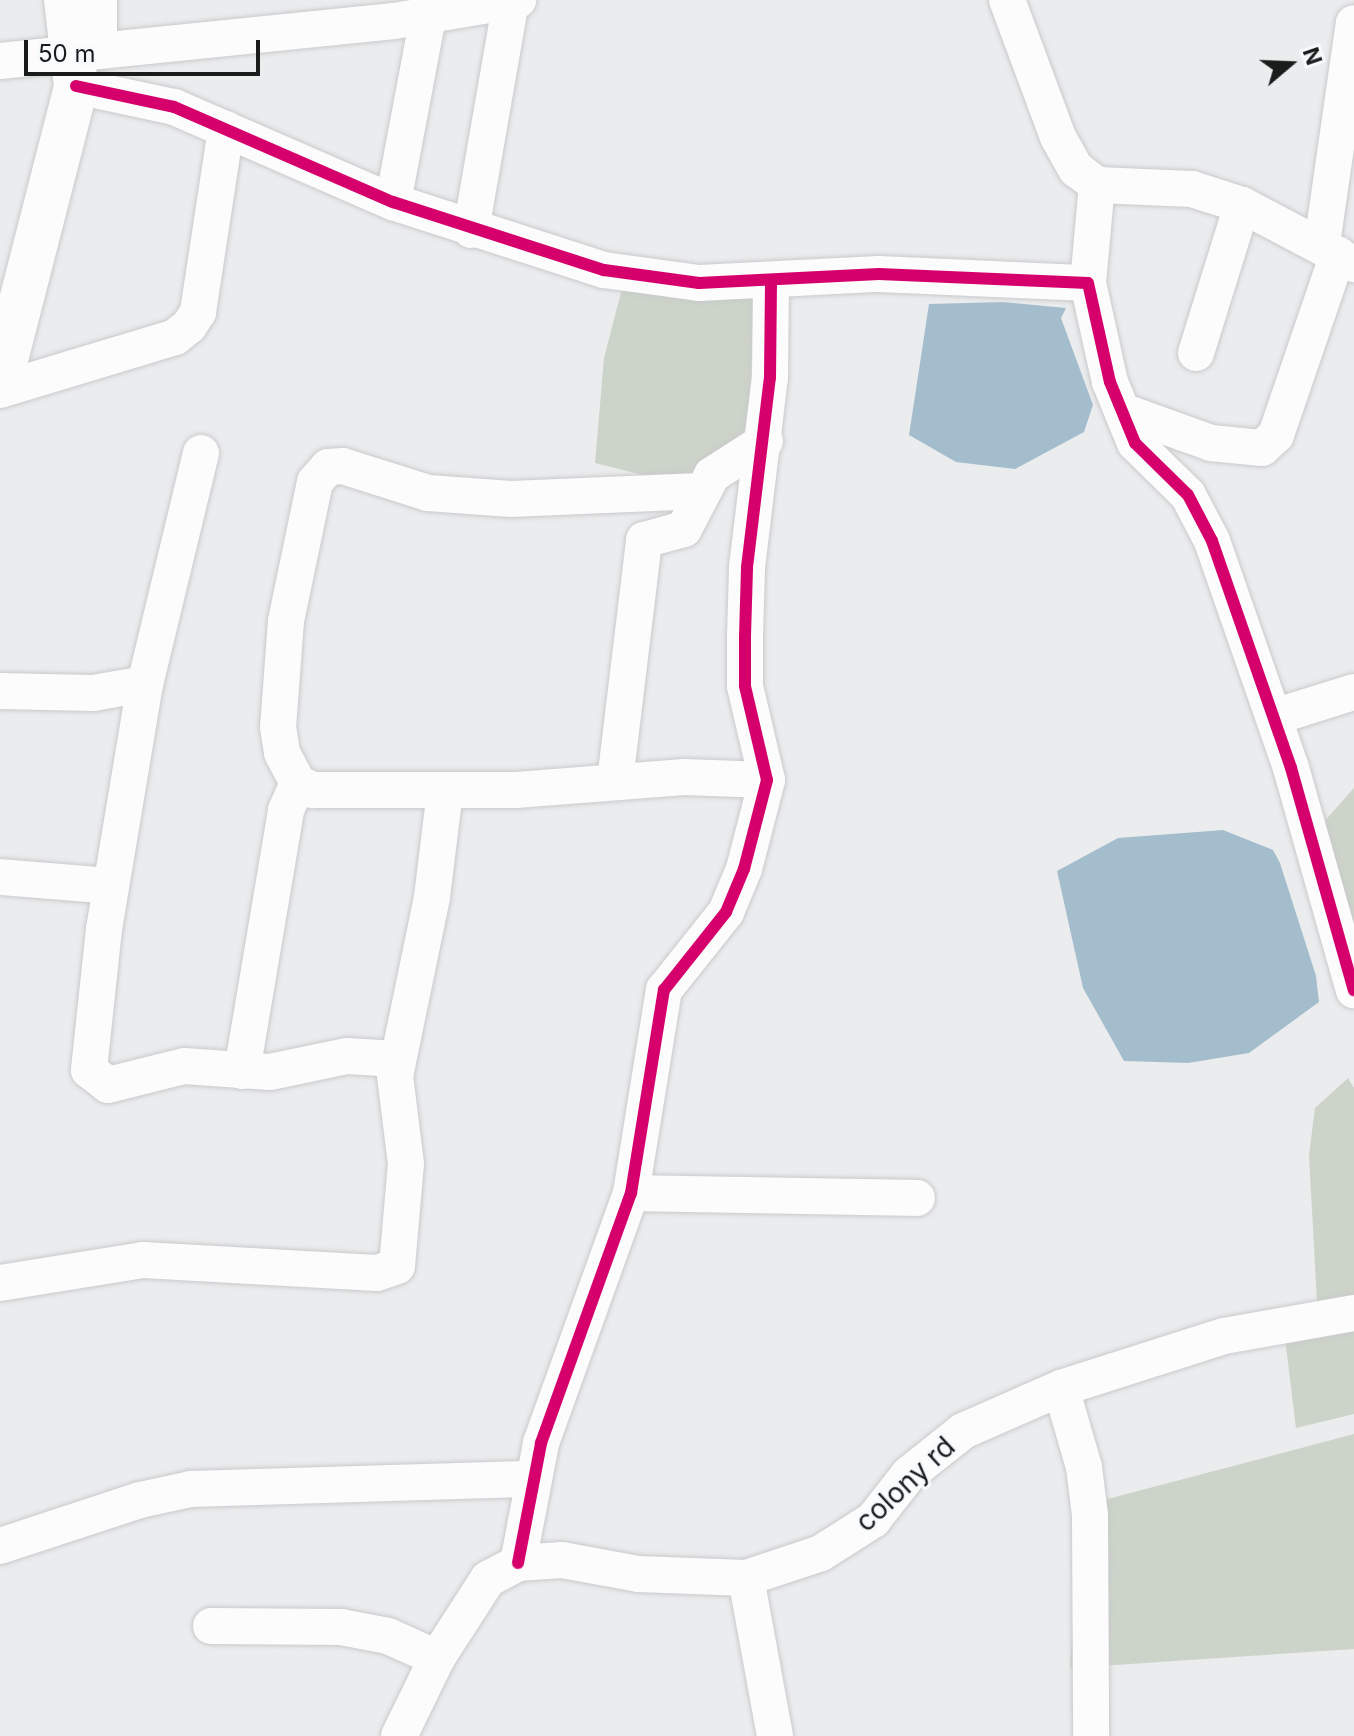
<!DOCTYPE html>
<style>
body{margin:0}
#map{position:relative;width:1354px;height:1736px;overflow:hidden;background:#ebecee;font-family:Inter,sans-serif}
div>[style]{position:absolute}
.green>*{inset:0;background:#ccd3c9}
.water>*{inset:0;background:#a4bdcc}
.roads{filter:drop-shadow(0 0 2px #c9cacb) drop-shadow(0 0 2px #c9cacb)}
.minor>*{height:36px;margin:-18px;padding:0 18px;transform-origin:18px;border-radius:18px;background:#fcfcfc}
.major>*{height:44px;margin:-22px;padding:0 22px;transform-origin:22px;border-radius:22px;background:#fcfcfc}
.cycleway>*{height:12px;margin:-6px;padding:0 6px;transform-origin:6px;border-radius:6px;background:#d6006c}
span{translate:-50% -50%;white-space:nowrap;text-align:center;line-height:1.15;-webkit-text-stroke:6px #f7fafc;paint-order:stroke}
.street-label{font-size:28px;color:#1a1b1b}
.north{position:absolute;left:1250px;top:24px;width:80px;height:80px;-webkit-text-stroke:6px #f7fafc;paint-order:stroke;rotate:71deg;font-size:22px;font-weight:700;line-height:32px;text-align:center;color:#1a1b1b}
.north::after{content:'';display:block;margin:auto;width:28px;height:36px;background:#1a1b1b;clip-path:polygon(50% 0,100% 100%,50% 72%,0 100%)}
.scale{position:absolute;left:24px;top:40px;width:236px;height:36px;box-sizing:border-box;border:4px solid #1a1b1b;border-top:0;padding-left:10px;font-size:24px;line-height:28px;white-space:nowrap;color:#1a1b1b;-webkit-text-stroke:6px #f7fafc;paint-order:stroke}
</style>
<div id="map">
<div class="green">
<i style="clip-path:polygon(624px 281px,754px 290px,747px 472px,643px 475px,595px 463px,604px 358px)"></i>
<i style="clip-path:polygon(1354px 788px,1354px 925px,1321px 825px)"></i>
<i style="clip-path:polygon(1348px 1078px,1354px 1088px,1354px 1297px,1317px 1302px,1309px 1155px,1315px 1108px)"></i>
<i style="clip-path:polygon(1354px 1315px,1354px 1414px,1296px 1428px,1285px 1338px)"></i>
<i style="clip-path:polygon(1354px 1434px,1354px 1649px,1070px 1668px,1081px 1506px)"></i>
</div>
<div class="water">
<i style="clip-path:polygon(1003px 302px,1066px 308px,1061px 318px,1093px 405px,1084px 432px,1015px 469px,956px 462px,909px 435px,929px 304px)"></i>
<i style="clip-path:polygon(1223px 830px,1273px 850px,1280px 863px,1316px 976px,1319px 1002px,1249px 1053px,1188px 1063px,1124px 1061px,1083px 988px,1057px 871px,1118px 838px)"></i>
</div>
<div class="roads">
<div class="minor">
<i style="left:1007px;top:0;width:146px;rotate:69.6deg"></i>
<i style="left:1058px;top:137px;width:37px;rotate:61deg"></i>
<i style="left:1076px;top:169px;width:26px;rotate:37deg"></i>
<i style="left:1097px;top:185px;width:95px;rotate:2.4deg"></i>
<i style="left:1192px;top:189px;width:52px;rotate:17.7deg"></i>
<i style="left:1242px;top:205px;width:127px;rotate:27.8deg"></i>
<i style="left:99px;top:51px;width:51px;rotate:-90deg"></i>
<i style="left:0;top:61px;width:396px;rotate:-5.8deg"></i>
<i style="left:394px;top:21px;width:126px;rotate:-9.6deg"></i>
<i style="left:76px;top:86px;width:100px;rotate:12.1deg"></i>
<i style="left:174px;top:107px;width:239px;rotate:23.5deg"></i>
<i style="left:393px;top:202px;width:222px;rotate:17.9deg"></i>
<i style="left:604px;top:270px;width:96px;rotate:7.8deg"></i>
<i style="left:699px;top:283px;width:180px;rotate:-2.9deg"></i>
<i style="left:879px;top:274px;width:209px;rotate:2.5deg"></i>
<i style="left:1088px;top:283px;width:101px;rotate:77.5deg"></i>
<i style="left:1110px;top:382px;width:66px;rotate:67.7deg"></i>
<i style="left:1135px;top:443px;width:74px;rotate:44.5deg"></i>
<i style="left:1188px;top:495px;width:52px;rotate:62.4deg"></i>
<i style="left:1212px;top:541px;width:240px;rotate:70.8deg"></i>
<i style="left:1291px;top:768px;width:231px;rotate:74.2deg"></i>
<i style="left:393px;top:202px;width:189px;rotate:-79.3deg"></i>
<i style="left:471px;top:230px;width:232px;rotate:-80.1deg"></i>
<i style="left:1322px;top:244px;width:223px;rotate:-81.8deg"></i>
<i style="left:1088px;top:283px;width:98px;rotate:-84.8deg"></i>
<i style="left:1196px;top:353px;width:155px;rotate:-72.7deg"></i>
<i style="left:0;top:390px;width:183px;rotate:-16.8deg"></i>
<i style="left:175px;top:337px;width:18px;rotate:-38deg"></i>
<i style="left:189px;top:326px;width:17px;rotate:-57deg"></i>
<i style="left:198px;top:312px;width:185px;rotate:-81.3deg"></i>
<i style="left:1122px;top:411px;width:95px;rotate:19.8deg"></i>
<i style="left:1211px;top:443px;width:51px;rotate:5.6deg"></i>
<i style="left:1262px;top:448px;width:19px;rotate:-43deg"></i>
<i style="left:1276px;top:435px;width:191px;rotate:-71.1deg"></i>
<i style="left:201px;top:453px;width:238px;rotate:103.6deg"></i>
<i style="left:145px;top:684px;width:248px;rotate:99.5deg"></i>
<i style="left:104px;top:929px;width:142px;rotate:96.1deg"></i>
<i style="left:89px;top:1070px;width:24px;rotate:38deg"></i>
<i style="left:108px;top:1085px;width:78px;rotate:-14deg"></i>
<i style="left:184px;top:1066px;width:86px;rotate:4deg"></i>
<i style="left:270px;top:1072px;width:79px;rotate:-11.7deg"></i>
<i style="left:347px;top:1056px;width:51px;rotate:3.4deg"></i>
<i style="left:701px;top:491px;width:190px;rotate:177.6deg"></i>
<i style="left:511px;top:499px;width:83px;rotate:-175.9deg"></i>
<i style="left:428px;top:493px;width:89px;rotate:-162.4deg"></i>
<i style="left:343px;top:466px;width:15px;rotate:176deg"></i>
<i style="left:328px;top:467px;width:20px;rotate:131deg"></i>
<i style="left:315px;top:482px;width:142px;rotate:101.8deg"></i>
<i style="left:286px;top:621px;width:106px;rotate:94.3deg"></i>
<i style="left:278px;top:727px;width:26px;rotate:81deg"></i>
<i style="left:282px;top:753px;width:34px;rotate:62deg"></i>
<i style="left:298px;top:783px;width:17px;rotate:25deg"></i>
<i style="left:313px;top:790px;width:203px"></i>
<i style="left:516px;top:790px;width:169px;rotate:-4.4deg"></i>
<i style="left:684px;top:777px;width:83px;rotate:2.1deg"></i>
<i style="left:0;top:691px;width:93px;rotate:1.2deg"></i>
<i style="left:93px;top:693px;width:53px;rotate:-9.8deg"></i>
<i style="left:1274px;top:717px;width:84px;rotate:-17.4deg"></i>
<i style="left:615px;top:781px;width:243px;rotate:-83.1deg"></i>
<i style="left:644px;top:540px;width:41px;rotate:-15.4deg"></i>
<i style="left:684px;top:529px;width:61px;rotate:-62.6deg"></i>
<i style="left:712px;top:475px;width:63px;rotate:-32.7deg"></i>
<i style="left:0;top:877px;width:111px;rotate:4.6deg"></i>
<i style="left:242px;top:1071px;width:265px;rotate:-80.4deg"></i>
<i style="left:286px;top:810px;width:30px;rotate:-66deg"></i>
<i style="left:631px;top:1193px;width:286px;rotate:1deg"></i>
<i style="left:0;top:1283px;width:145px;rotate:-9.1deg"></i>
<i style="left:143px;top:1260px;width:234px;rotate:3.2deg"></i>
<i style="left:377px;top:1273px;width:21px;rotate:-19deg"></i>
<i style="left:397px;top:1266px;width:102px;rotate:-85deg"></i>
<i style="left:406px;top:1164px;width:89px;rotate:-97.1deg"></i>
<i style="left:395px;top:1076px;width:183px;rotate:-78.3deg"></i>
<i style="left:432px;top:897px;width:107px;rotate:-83deg"></i>
<i style="left:1061px;top:1388px;width:82px;rotate:73.8deg"></i>
<i style="left:1084px;top:1467px;width:48px;rotate:82.9deg"></i>
<i style="left:1090px;top:1515px;width:221px;rotate:89.7deg"></i>
<i style="left:0;top:1546px;width:147px;rotate:-18.2deg"></i>
<i style="left:140px;top:1500px;width:52px;rotate:-12.2deg"></i>
<i style="left:191px;top:1489px;width:341px;rotate:-1.7deg"></i>
<i style="left:518px;top:1563px;width:122px;rotate:-79.1deg"></i>
<i style="left:541px;top:1443px;width:266px;rotate:-70.2deg"></i>
<i style="left:631px;top:1193px;width:206px;rotate:-80.8deg"></i>
<i style="left:664px;top:990px;width:100px;rotate:-51.5deg"></i>
<i style="left:726px;top:912px;width:47px;rotate:-67.3deg"></i>
<i style="left:744px;top:869px;width:92px;rotate:-75.5deg"></i>
<i style="left:767px;top:780px;width:97px;rotate:-103.2deg"></i>
<i style="left:745px;top:686px;width:50px;rotate:-90deg"></i>
<i style="left:745px;top:636px;width:69px;rotate:-88.3deg"></i>
<i style="left:747px;top:567px;width:190px;rotate:-83.1deg"></i>
<i style="left:770px;top:378px;width:96px;rotate:-89.4deg"></i>
<i style="left:746px;top:1578px;width:161px;rotate:79.6deg"></i>
<i style="left:211px;top:1626px;width:130px;rotate:0.4deg"></i>
<i style="left:341px;top:1627px;width:48px;rotate:10.8deg"></i>
<i style="left:388px;top:1636px;width:54px;rotate:24.2deg"></i>
<i style="left:399px;top:1736px;width:87px;rotate:-64deg"></i>
<i style="left:437px;top:1658px;width:94px;rotate:-57.2deg"></i>
<i style="left:488px;top:1579px;width:34px;rotate:-28deg"></i>
<i style="left:518px;top:1563px;width:44px;rotate:-3.9deg"></i>
<i style="left:562px;top:1560px;width:77px;rotate:10.4deg"></i>
<i style="left:638px;top:1574px;width:108px;rotate:2.1deg"></i>
<i style="left:746px;top:1578px;width:79px;rotate:-18.4deg"></i>
<i style="left:821px;top:1553px;width:62px;rotate:-32.4deg"></i>
<i style="left:873px;top:1520px;width:58px;rotate:-52deg"></i>
<i style="left:909px;top:1474px;width:69px;rotate:-38.5deg"></i>
<i style="left:963px;top:1431px;width:107px;rotate:-23.7deg"></i>
<i style="left:1061px;top:1388px;width:171px;rotate:-17.7deg"></i>
<i style="left:1224px;top:1336px;width:132px;rotate:-10deg"></i>
</div>
<div class="major">
<i style="left:0;top:383px;width:307px;rotate:-75.6deg"></i>
<i style="left:76px;top:86px;width:87px;rotate:-96.6deg"></i>
</div>
</div>
<div class="cycleway">
<i style="left:76px;top:86px;width:100px;rotate:12.1deg"></i>
<i style="left:174px;top:107px;width:239px;rotate:23.5deg"></i>
<i style="left:393px;top:202px;width:222px;rotate:17.9deg"></i>
<i style="left:604px;top:270px;width:96px;rotate:7.8deg"></i>
<i style="left:699px;top:283px;width:180px;rotate:-2.9deg"></i>
<i style="left:879px;top:274px;width:209px;rotate:2.5deg"></i>
<i style="left:1088px;top:283px;width:101px;rotate:77.5deg"></i>
<i style="left:1110px;top:382px;width:66px;rotate:67.7deg"></i>
<i style="left:1135px;top:443px;width:74px;rotate:44.5deg"></i>
<i style="left:1188px;top:495px;width:52px;rotate:62.4deg"></i>
<i style="left:1212px;top:541px;width:240px;rotate:70.8deg"></i>
<i style="left:1291px;top:768px;width:231px;rotate:74.2deg"></i>
<i style="left:518px;top:1563px;width:122px;rotate:-79.1deg"></i>
<i style="left:541px;top:1443px;width:266px;rotate:-70.2deg"></i>
<i style="left:631px;top:1193px;width:206px;rotate:-80.8deg"></i>
<i style="left:664px;top:990px;width:100px;rotate:-51.5deg"></i>
<i style="left:726px;top:912px;width:47px;rotate:-67.3deg"></i>
<i style="left:744px;top:869px;width:92px;rotate:-75.5deg"></i>
<i style="left:767px;top:780px;width:97px;rotate:-103.2deg"></i>
<i style="left:745px;top:686px;width:50px;rotate:-90deg"></i>
<i style="left:745px;top:636px;width:69px;rotate:-88.3deg"></i>
<i style="left:747px;top:567px;width:190px;rotate:-83.1deg"></i>
<i style="left:770px;top:378px;width:96px;rotate:-89.4deg"></i>
</div>
<div class="street-label">
<span style="left:905px;top:1484px;rotate:-43deg">colony rd</span>
</div>
<div class="north">N</div>
<div class="scale">50 m</div>
</div>
